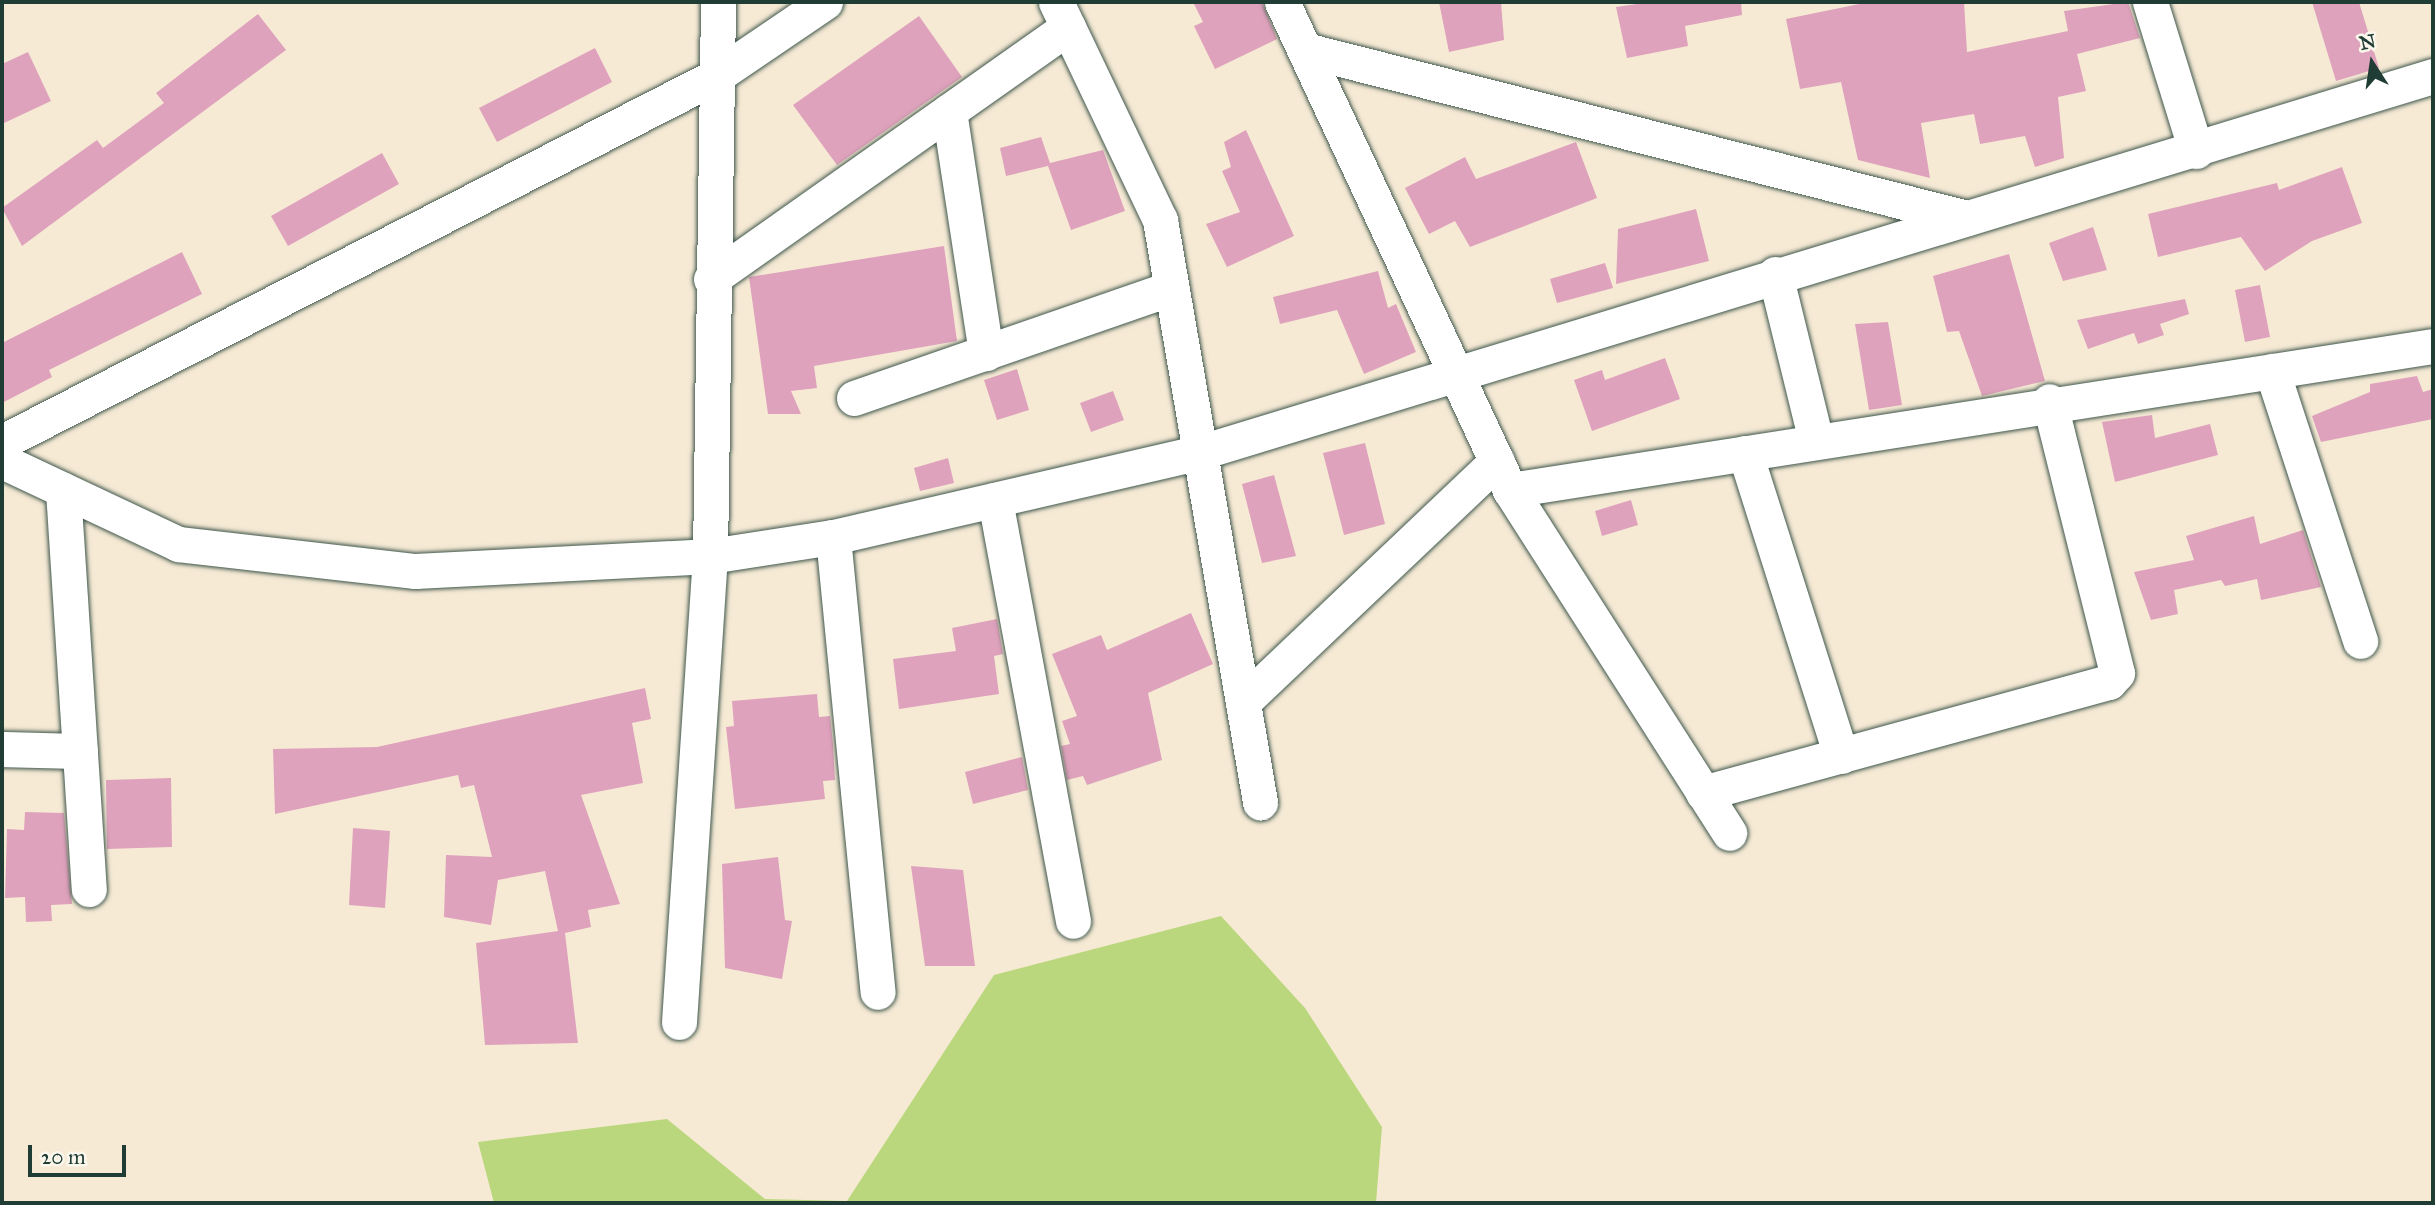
<!DOCTYPE html>
<style>
body{margin:0}
#map{position:relative;width:2435px;height:1205px;overflow:hidden;background:#f6ead5;font-family:"IM FELL Great Primer",serif}
div>[style]{position:absolute}
.green>*{inset:0;background:#bbd77d}
.building>*{inset:0;background:#dfa2bc}
.roads{filter:drop-shadow(0 0 2px #3f574c) drop-shadow(0 0 2px #3f574c)}
.minor>*{height:35px;margin:-17.5px;padding:0 17.5px;transform-origin:17.5px;border-radius:17.5px;background:#fff}
span{translate:-50% -50%;white-space:nowrap;text-align:center;line-height:1.15;-webkit-text-stroke:6px #fbf7ec;paint-order:stroke}
.frame{position:absolute;inset:0;border:4px solid #1f3d34;pointer-events:none}
.north{position:absolute;left:2337px;top:28px;width:70px;height:70px;-webkit-text-stroke:5px #fbf7ec;paint-order:stroke;rotate:348deg;font-size:19px;font-weight:700;line-height:28px;text-align:center;color:#1f3d34}
.north::after{content:'';display:block;margin:auto;width:24px;height:32px;background:#1f3d34;clip-path:polygon(50% 0,100% 100%,50% 72%,0 100%)}
.scale{position:absolute;left:28px;top:1145px;width:98px;height:32px;box-sizing:border-box;border:4px solid #1f3d34;border-top:0;padding-left:9px;font-size:21px;line-height:24px;white-space:nowrap;color:#1f3d34;-webkit-text-stroke:5px #fbf7ec;paint-order:stroke}
</style>
<div id="map">
<div class="green">
<i style="clip-path:polygon(1221px 916px,1305px 1008px,1382px 1127px,1376px 1203px,494px 1203px,478px 1142px,667px 1119px,765px 1199px,847px 1201px,994px 975px)"></i>
</div>
<div class="building">
<i style="clip-path:polygon(1193px 2px,1262px 2px,1277px 39px,1215px 69px,1194px 26px,1203px 22px)"></i>
<i style="clip-path:polygon(1439px 2px,1501px 2px,1504px 40px,1449px 52px)"></i>
<i style="clip-path:polygon(1651px 2px,1741px 2px,1742px 15px,1685px 26px,1688px 46px,1627px 58px,1616px 7px)"></i>
<i style="clip-path:polygon(1869px 2px,1964px 2px,1967px 52px,2068px 31px,2064px 11px,2128px 2px,2140px 38px,2077px 54px,2086px 91px,2058px 97px,2064px 158px,2035px 167px,2025px 136px,1980px 144px,1974px 114px,1921px 123px,1930px 178px,1858px 160px,1841px 82px,1800px 89px,1786px 19px)"></i>
<i style="clip-path:polygon(2312px 2px,2359px 2px,2379px 68px,2336px 81px)"></i>
<i style="clip-path:polygon(258px 14px,286px 50px,22px 246px,2px 208px,97px 140px,103px 148px,164px 103px,156px 93px)"></i>
<i style="clip-path:polygon(919px 16px,962px 77px,837px 165px,793px 105px)"></i>
<i style="clip-path:polygon(595px 48px,612px 82px,497px 142px,479px 108px)"></i>
<i style="clip-path:polygon(28px 52px,51px 101px,2px 124px,2px 64px)"></i>
<i style="clip-path:polygon(1246px 130px,1294px 236px,1227px 267px,1206px 224px,1240px 212px,1222px 171px,1231px 167px,1224px 142px)"></i>
<i style="clip-path:polygon(1041px 137px,1050px 163px,1103px 150px,1125px 211px,1071px 230px,1048px 166px,1006px 176px,1000px 148px)"></i>
<i style="clip-path:polygon(1576px 142px,1597px 198px,1470px 247px,1455px 221px,1429px 234px,1405px 188px,1465px 157px,1476px 179px)"></i>
<i style="clip-path:polygon(382px 153px,399px 184px,288px 246px,271px 216px)"></i>
<i style="clip-path:polygon(2342px 167px,2362px 223px,2312px 241px,2265px 271px,2241px 237px,2158px 257px,2148px 214px,2277px 183px,2279px 190px)"></i>
<i style="clip-path:polygon(1696px 209px,1709px 261px,1616px 284px,1618px 229px)"></i>
<i style="clip-path:polygon(2093px 227px,2107px 270px,2063px 281px,2049px 243px)"></i>
<i style="clip-path:polygon(944px 246px,957px 341px,814px 366px,817px 388px,791px 391px,801px 414px,768px 414px,749px 277px)"></i>
<i style="clip-path:polygon(182px 252px,202px 294px,49px 370px,52px 377px,2px 403px,2px 343px)"></i>
<i style="clip-path:polygon(2009px 254px,2045px 381px,1982px 396px,1959px 331px,1947px 332px,1933px 276px)"></i>
<i style="clip-path:polygon(1605px 263px,1613px 288px,1557px 303px,1550px 279px)"></i>
<i style="clip-path:polygon(1378px 271px,1388px 308px,1396px 304px,1416px 352px,1364px 374px,1337px 310px,1280px 324px,1273px 297px)"></i>
<i style="clip-path:polygon(2260px 285px,2270px 337px,2245px 342px,2235px 290px)"></i>
<i style="clip-path:polygon(2185px 299px,2189px 314px,2160px 324px,2164px 335px,2138px 344px,2134px 333px,2088px 349px,2077px 320px)"></i>
<i style="clip-path:polygon(1888px 322px,1902px 405px,1869px 410px,1855px 324px)"></i>
<i style="clip-path:polygon(1665px 358px,1680px 399px,1592px 431px,1574px 380px,1602px 370px,1605px 380px)"></i>
<i style="clip-path:polygon(1017px 369px,1029px 410px,997px 420px,984px 380px)"></i>
<i style="clip-path:polygon(2417px 376px,2423px 392px,2433px 389px,2433px 419px,2321px 442px,2312px 416px,2370px 392px,2370px 384px)"></i>
<i style="clip-path:polygon(1113px 391px,1124px 420px,1091px 432px,1080px 403px)"></i>
<i style="clip-path:polygon(2152px 415px,2155px 438px,2210px 424px,2218px 455px,2115px 482px,2102px 422px)"></i>
<i style="clip-path:polygon(1365px 443px,1385px 524px,1344px 535px,1323px 453px)"></i>
<i style="clip-path:polygon(948px 458px,954px 483px,920px 491px,914px 468px)"></i>
<i style="clip-path:polygon(1274px 475px,1296px 556px,1262px 563px,1242px 484px)"></i>
<i style="clip-path:polygon(1631px 500px,1638px 525px,1602px 536px,1595px 511px)"></i>
<i style="clip-path:polygon(2254px 516px,2260px 544px,2303px 530px,2321px 587px,2261px 600px,2257px 579px,2225px 586px,2221px 580px,2174px 590px,2178px 614px,2151px 620px,2134px 572px,2194px 560px,2186px 536px)"></i>
<i style="clip-path:polygon(1191px 613px,1213px 664px,1148px 693px,1162px 760px,1087px 785px,1083px 776px,1067px 780px,1061px 746px,1070px 744px,1062px 721px,1077px 716px,1052px 654px,1101px 635px,1107px 650px)"></i>
<i style="clip-path:polygon(997px 619px,1003px 654px,994px 656px,999px 694px,899px 709px,893px 659px,956px 651px,952px 628px)"></i>
<i style="clip-path:polygon(645px 688px,651px 719px,632px 723px,643px 783px,581px 795px,620px 904px,588px 910px,591px 927px,565px 933px,578px 1043px,485px 1045px,476px 943px,558px 931px,545px 871px,498px 880px,491px 925px,444px 917px,446px 855px,492px 857px,474px 785px,461px 788px,458px 775px,275px 814px,273px 749px,377px 747px)"></i>
<i style="clip-path:polygon(817px 694px,819px 717px,830px 716px,833px 744px,835px 780px,823px 781px,825px 799px,735px 809px,726px 727px,734px 726px,732px 701px)"></i>
<i style="clip-path:polygon(1022px 757px,1028px 790px,973px 804px,965px 772px)"></i>
<i style="clip-path:polygon(171px 778px,172px 847px,107px 849px,106px 780px)"></i>
<i style="clip-path:polygon(25px 812px,64px 813px,72px 904px,51px 905px,52px 921px,26px 922px,25px 897px,5px 898px,7px 829px,24px 830px)"></i>
<i style="clip-path:polygon(353px 828px,390px 831px,385px 908px,349px 905px)"></i>
<i style="clip-path:polygon(778px 857px,785px 920px,792px 921px,782px 979px,725px 968px,722px 864px)"></i>
<i style="clip-path:polygon(911px 866px,963px 870px,975px 966px,925px 966px)"></i>
</div>
<div class="roads">
<div class="minor">
<i style="left:1056px;top:2px;width:242px;rotate:64.5deg"></i>
<i style="left:1160px;top:220px;width:591px;rotate:80.25deg"></i>
<i style="left:1282px;top:2px;width:539px;rotate:64.96deg"></i>
<i style="left:1510px;top:490px;width:407px;rotate:57.4deg"></i>
<i style="left:2150px;top:2px;width:156px;rotate:72.8deg"></i>
<i style="left:1305px;top:50px;width:683px;rotate:14.24deg"></i>
<i style="left:949px;top:111px;width:245px;rotate:81.3deg"></i>
<i style="left:1775px;top:274px;width:172px;rotate:76.2deg"></i>
<i style="left:711px;top:279px;width:437px;rotate:-35.2deg"></i>
<i style="left:2272px;top:371px;width:284px;rotate:71.9deg"></i>
<i style="left:854px;top:398px;width:336px;rotate:-19.1deg"></i>
<i style="left:2px;top:442px;width:802px;rotate:-27.14deg"></i>
<i style="left:716px;top:76px;width:132px;rotate:-34.2deg"></i>
<i style="left:1745px;top:453px;width:318px;rotate:72.4deg"></i>
<i style="left:2px;top:461px;width:195px;rotate:25.2deg"></i>
<i style="left:178px;top:544px;width:239px;rotate:6.5deg"></i>
<i style="left:415px;top:571px;width:295px;rotate:-2.9deg"></i>
<i style="left:710px;top:556px;width:124px;rotate:-8.8deg"></i>
<i style="left:833px;top:537px;width:378px;rotate:-13deg"></i>
<i style="left:1201px;top:452px;width:1288px;rotate:-16.97deg"></i>
<i style="left:63px;top:490px;width:400px;rotate:86.3deg"></i>
<i style="left:1510px;top:490px;width:934px;rotate:-8.87deg"></i>
<i style="left:995px;top:500px;width:428px;rotate:79.5deg"></i>
<i style="left:833px;top:537px;width:457px;rotate:84.4deg"></i>
<i style="left:1243px;top:702px;width:350px;rotate:-43.5deg"></i>
<i style="left:2px;top:749px;width:78px;rotate:1.5deg"></i>
<i style="left:1703px;top:793px;width:421px;rotate:-15.3deg"></i>
<i style="left:2109px;top:682px;width:12px;rotate:-48deg"></i>
<i style="left:2117px;top:673px;width:280px;rotate:-104deg"></i>
<i style="left:679px;top:1022px;width:467px;rotate:-86.2deg"></i>
<i style="left:710px;top:556px;width:554px;rotate:-89.17deg"></i>
</div>
</div>
<div class="frame"></div>
<div class="north">N</div>
<div class="scale">20 m</div>
</div>
